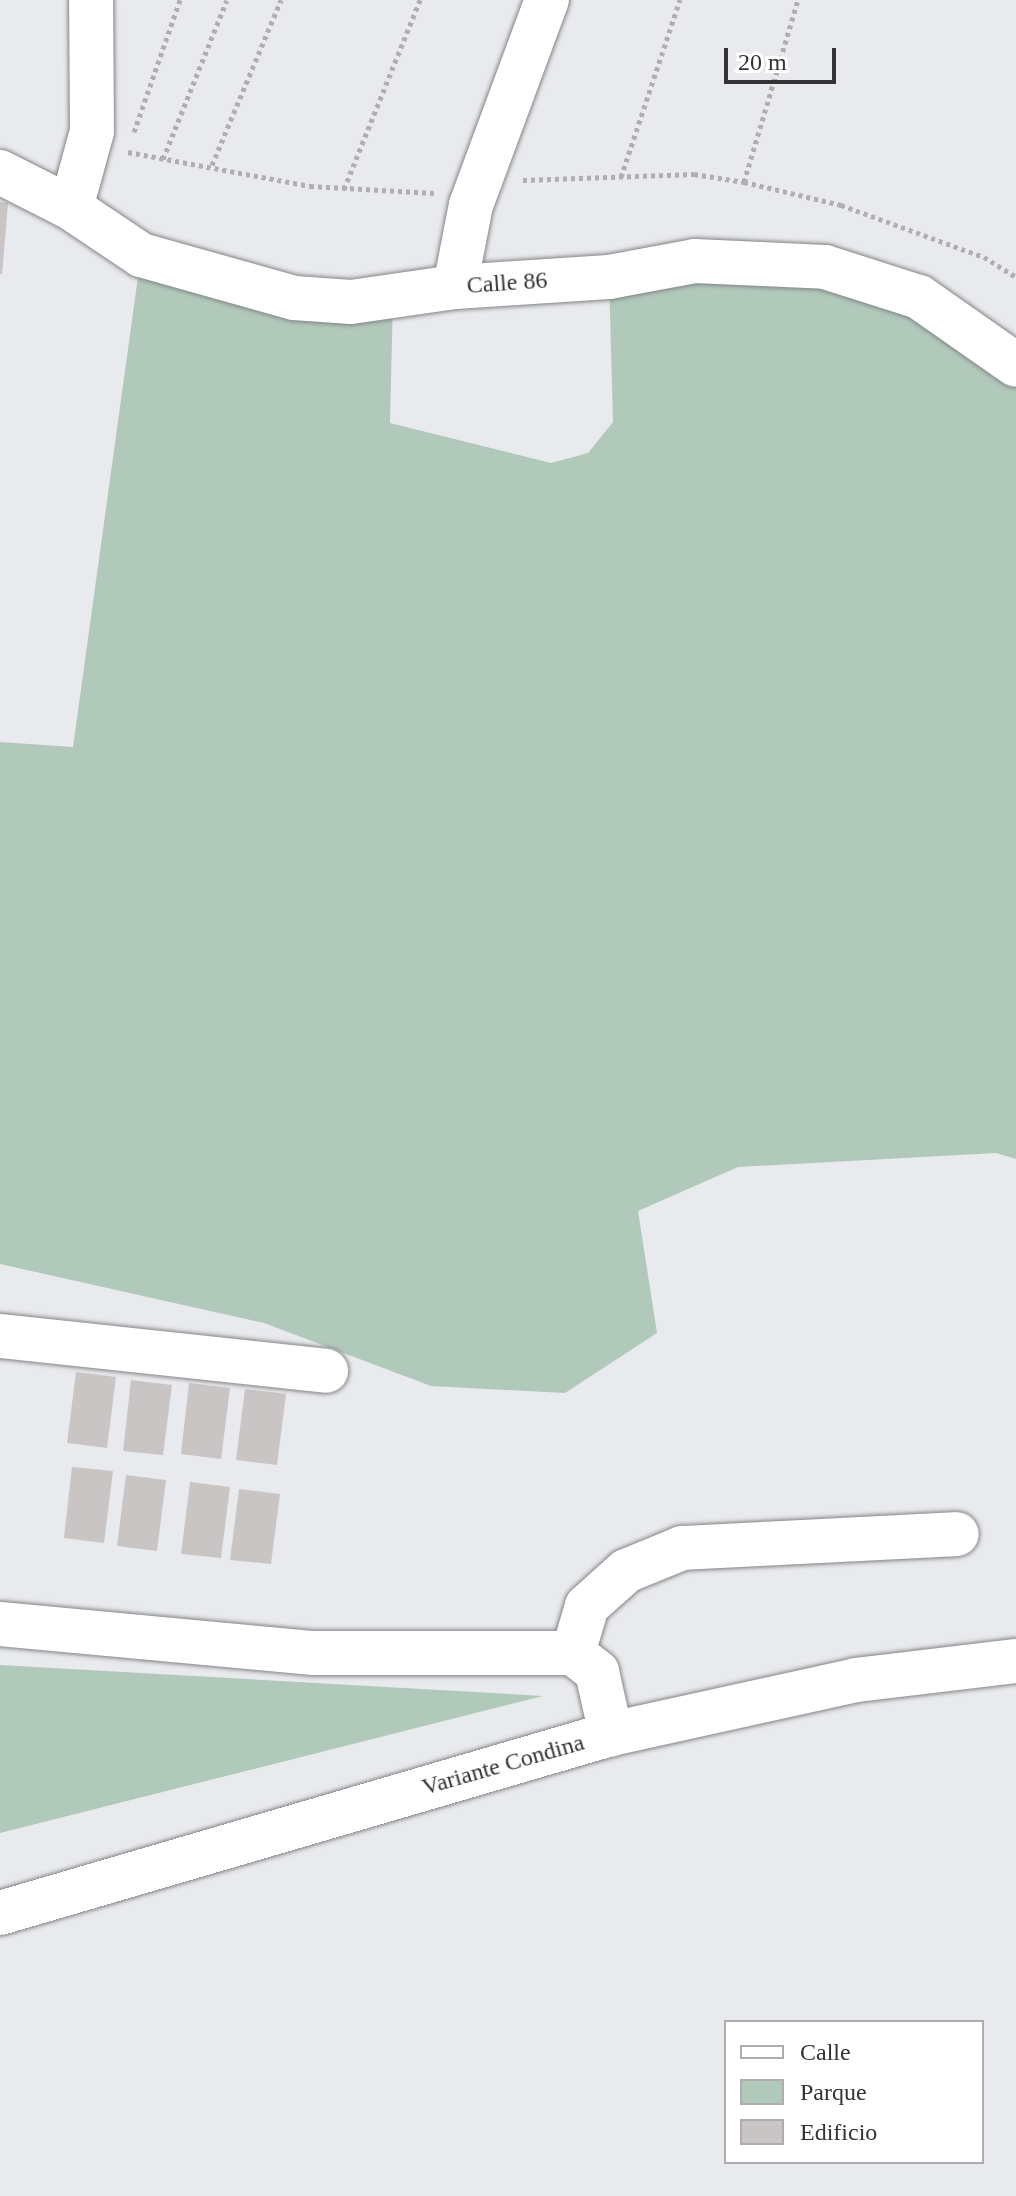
<!DOCTYPE html>
<style>
body{margin:0}
#map{position:relative;width:1016px;height:2196px;overflow:hidden;background:#e9eaed;font-family:"Times New Roman",serif}
div>[style]{position:absolute}
.green>*{inset:0;background:#b1c9ba}
.building>*{inset:0;background:#c8c5c4}
.path>*{height:5px;margin-top:-2.5px;transform-origin:0;background:repeating-linear-gradient(90deg,#afafb2 0 4px,transparent 0 8px)}
.roads{filter:drop-shadow(0 0 2px #838587) drop-shadow(0 0 2px #838587)}
.minor>*{height:44px;margin:-22px;padding:0 22px;transform-origin:22px;border-radius:22px;background:#fff}
.major>*{height:44px;margin:-22px;padding:0 22px;transform-origin:22px;border-radius:22px;background:#fff}
.highway>*{height:44px;margin:-22px;padding:0 22px;transform-origin:22px;border-radius:22px;background:#fff}
span{translate:-50% -50%;white-space:nowrap;text-align:center;line-height:1.15;-webkit-text-stroke:8px #fff;paint-order:stroke}
.street-label{font-size:24px;color:#333334}
.legend{position:absolute;left:724px;top:2020px;width:260px;height:144px;box-sizing:border-box;background:#fff;border:2px solid #adadae;margin:0;padding:10px 14px;list-style:none;font-size:24px;color:#333334}
.legend li{display:flex;align-items:center;gap:16px;height:40px}
.legend b{width:40px;border:2px solid #adadae}
.scale{position:absolute;left:724px;top:48px;width:112px;height:36px;box-sizing:border-box;border:4px solid #333334;border-top:0;padding-left:10px;font-size:24px;line-height:28px;white-space:nowrap;color:#333334;-webkit-text-stroke:6px #fff;paint-order:stroke}
</style>
<div id="map">
<div class="green">
<i style="clip-path:polygon(141px 255px,393px 296px,390px 423px,551px 463px,588px 453px,613px 422px,609px 277px,859px 278px,1016px 365px,1016px 1159px,996px 1153px,738px 1167px,638px 1211px,657px 1333px,565px 1393px,431px 1386px,264px 1323px,0 1264px,0 742px,73px 747px)"></i>
<i style="clip-path:polygon(0 1665px,298px 1682px,543px 1696px,0 1833px)"></i>
</div>
<div class="building">
<i style="clip-path:polygon(0 202px,8px 203px,2px 274px,0 274px)"></i>
<i style="clip-path:polygon(76px 1372px,116px 1377px,107px 1448px,67px 1443px)"></i>
<i style="clip-path:polygon(131px 1380px,172px 1385px,163px 1455px,123px 1451px)"></i>
<i style="clip-path:polygon(189px 1383px,230px 1388px,221px 1459px,181px 1454px)"></i>
<i style="clip-path:polygon(245px 1389px,286px 1394px,277px 1465px,236px 1460px)"></i>
<i style="clip-path:polygon(72px 1467px,113px 1471px,104px 1543px,64px 1538px)"></i>
<i style="clip-path:polygon(126px 1475px,166px 1480px,157px 1551px,117px 1546px)"></i>
<i style="clip-path:polygon(190px 1482px,230px 1487px,221px 1558px,181px 1554px)"></i>
<i style="clip-path:polygon(239px 1489px,280px 1494px,271px 1564px,230px 1560px)"></i>
</div>
<div class="path">
<i style="left:134px;top:132px;width:140px;rotate:-70.8deg"></i>
<i style="left:128px;top:152px;width:185px;rotate:10.6deg"></i>
<i style="left:310px;top:186px;width:124px;rotate:3.2deg"></i>
<i style="left:163px;top:159px;width:171px;rotate:-68.1deg"></i>
<i style="left:212px;top:165px;width:179px;rotate:-67.3deg"></i>
<i style="left:621px;top:177px;width:187px;rotate:-71.6deg"></i>
<i style="left:523px;top:180px;width:171px;rotate:-2deg"></i>
<i style="left:694px;top:174px;width:51px;rotate:9.1deg"></i>
<i style="left:744px;top:182px;width:100px;rotate:13.3deg"></i>
<i style="left:841px;top:205px;width:152px;rotate:20deg"></i>
<i style="left:984px;top:257px;width:38px;rotate:32deg"></i>
<i style="left:744px;top:182px;width:190px;rotate:-73.5deg"></i>
<i style="left:344px;top:189px;width:204px;rotate:-68.1deg"></i>
</div>
<div class="roads">
<div class="minor">
<i style="left:71px;top:208px;width:80px;rotate:-74.7deg"></i>
<i style="left:92px;top:131px;width:131px;rotate:-90.4deg"></i>
<i style="left:455px;top:287px;width:84px;rotate:-79deg"></i>
<i style="left:471px;top:205px;width:219px;rotate:-69.7deg"></i>
<i style="left:0;top:1336px;width:328px;rotate:6.1deg"></i>
<i style="left:0;top:1624px;width:315px;rotate:5.3deg"></i>
<i style="left:314px;top:1653px;width:259px"></i>
<i style="left:573px;top:1653px;width:31px;rotate:38deg"></i>
<i style="left:597px;top:1672px;width:64px;rotate:77.3deg"></i>
<i style="left:573px;top:1653px;width:49px;rotate:-73.4deg"></i>
<i style="left:587px;top:1606px;width:52px;rotate:-41.9deg"></i>
<i style="left:626px;top:1571px;width:61px;rotate:-22.3deg"></i>
<i style="left:682px;top:1548px;width:275px;rotate:-2.9deg"></i>
</div>
<div class="major">
<i style="left:0;top:172px;width:80px;rotate:26.9deg"></i>
<i style="left:71px;top:208px;width:84px;rotate:33.9deg"></i>
<i style="left:141px;top:255px;width:159px;rotate:15.7deg"></i>
<i style="left:294px;top:298px;width:57px;rotate:4deg"></i>
<i style="left:351px;top:302px;width:105px;rotate:-8.2deg"></i>
<i style="left:455px;top:287px;width:154px;rotate:-3.7deg"></i>
<i style="left:609px;top:277px;width:87px;rotate:-10.5deg"></i>
<i style="left:695px;top:261px;width:130px;rotate:2.6deg"></i>
<i style="left:825px;top:267px;width:99px;rotate:17.7deg"></i>
<i style="left:919px;top:297px;width:118px;rotate:35deg"></i>
</div>
<div class="highway">
<i style="left:0;top:1913px;width:637px;rotate:-16.33deg"></i>
<i style="left:611px;top:1734px;width:251px;rotate:-12.4deg"></i>
<i style="left:856px;top:1680px;width:161px;rotate:-6.8deg"></i>
</div>
</div>
<div class="street-label">
<span style="left:507px;top:283px;rotate:-4deg">Calle 86</span>
<span style="left:503px;top:1765px;rotate:-16deg">Variante Condina</span>
</div>
<ul class="legend">
<li><b style="height:10px;background:#fff"></b>Calle</li>
<li><b style="height:22px;background:#b1c9ba"></b>Parque</li>
<li><b style="height:22px;background:#c8c5c4"></b>Edificio</li>
</ul>
<div class="scale">20 m</div>
</div>
